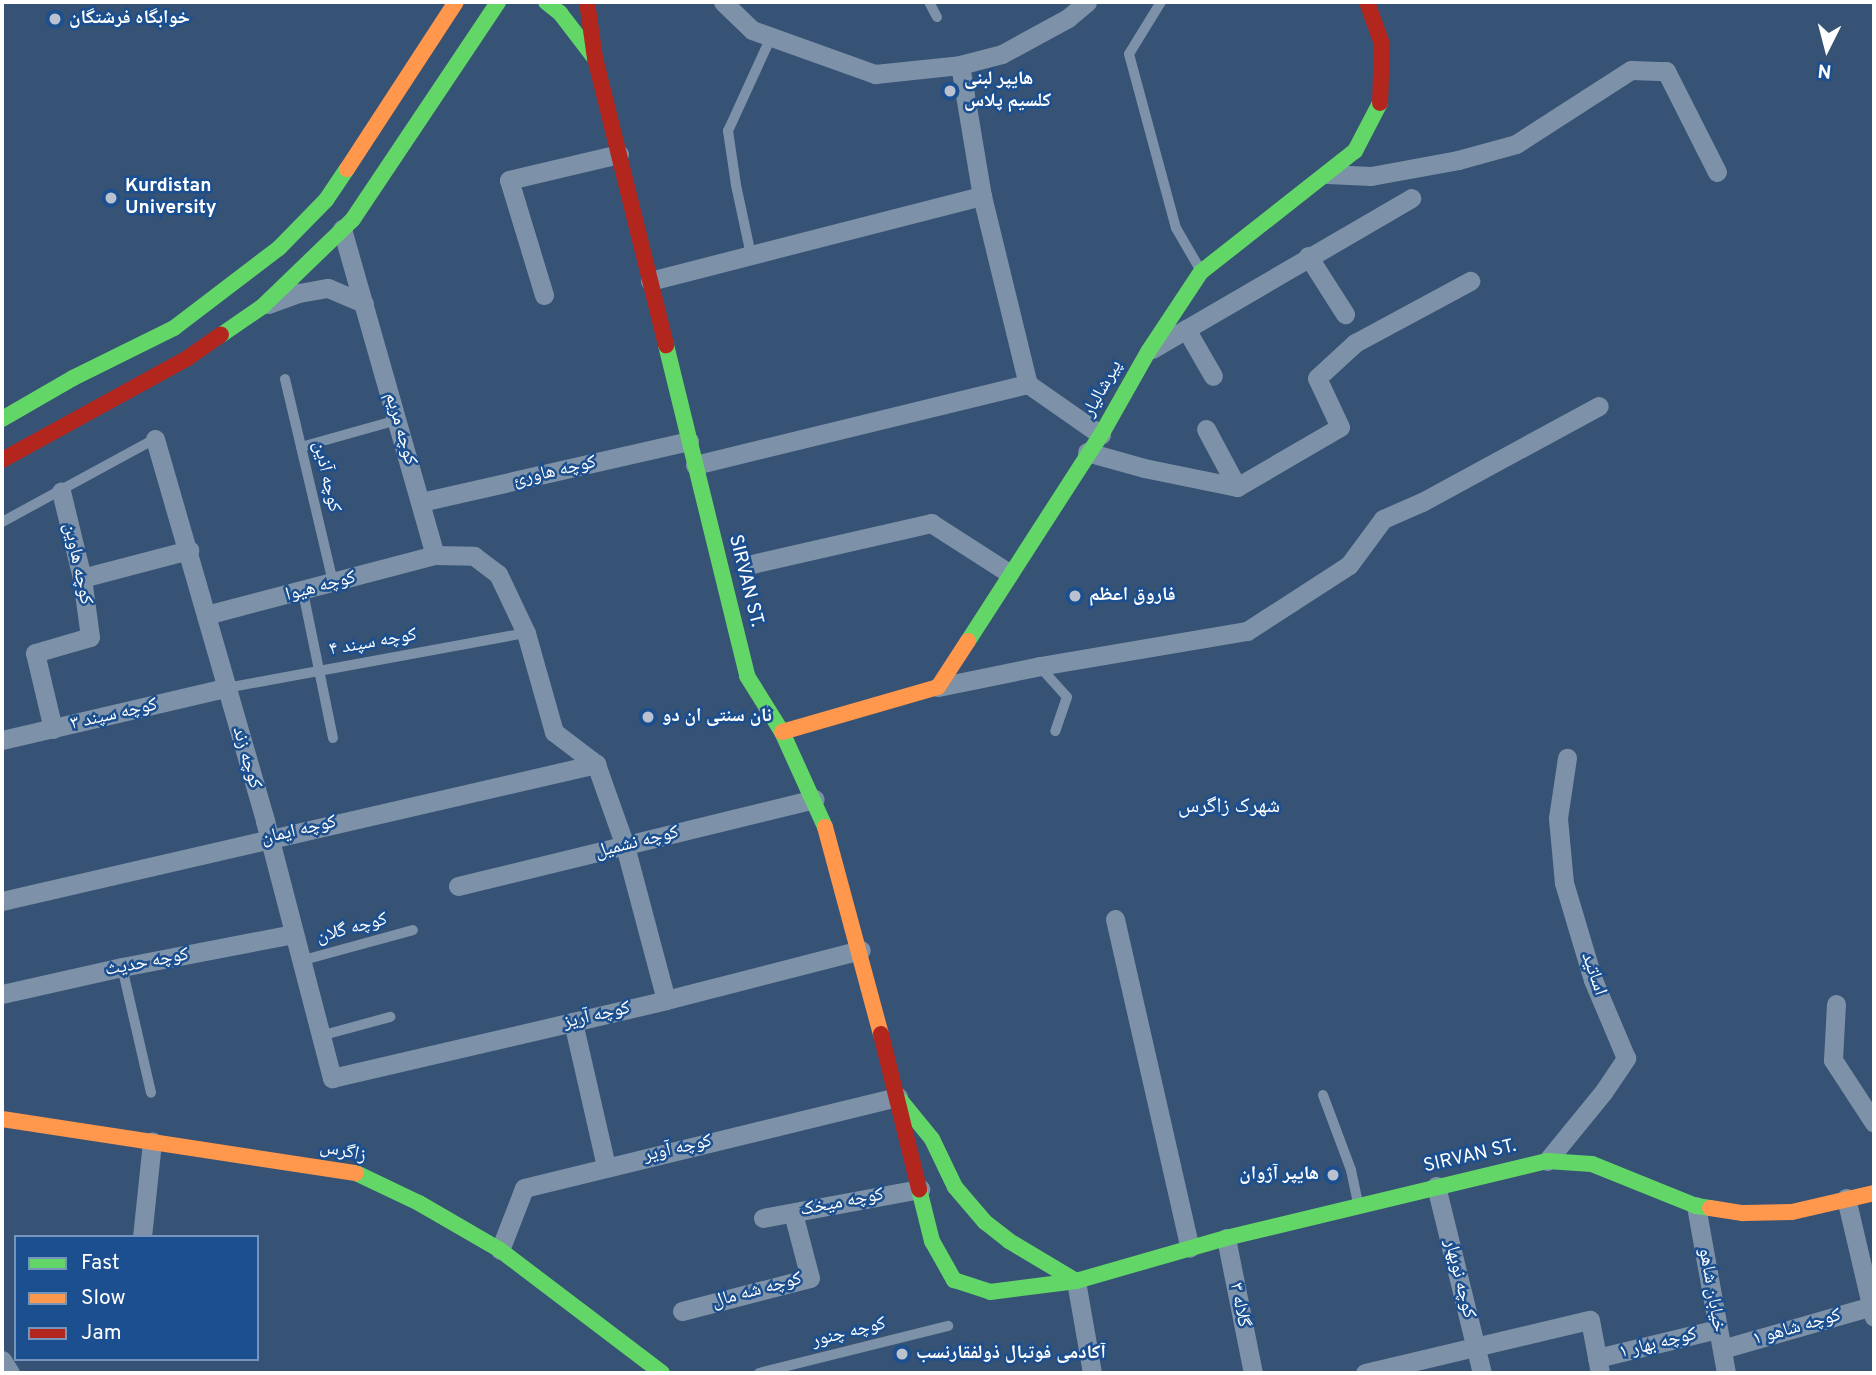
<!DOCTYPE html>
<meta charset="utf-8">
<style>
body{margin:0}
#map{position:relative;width:1876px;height:1375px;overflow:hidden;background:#365274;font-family:Overpass,"Noto Naskh Arabic",sans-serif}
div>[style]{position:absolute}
.lane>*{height:10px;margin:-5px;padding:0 5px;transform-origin:5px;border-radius:5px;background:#7d92a8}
.street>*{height:19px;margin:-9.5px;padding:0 9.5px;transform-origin:9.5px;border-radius:9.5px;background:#7d92a8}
.fast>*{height:16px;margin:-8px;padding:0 8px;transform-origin:8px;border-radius:8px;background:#63d668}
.slow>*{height:16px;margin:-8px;padding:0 8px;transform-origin:8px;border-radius:8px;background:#ff974d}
.jam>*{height:16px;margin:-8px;padding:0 8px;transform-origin:8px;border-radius:8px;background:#b3261e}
.dots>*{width:19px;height:19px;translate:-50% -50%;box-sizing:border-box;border:4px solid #1b4f8f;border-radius:50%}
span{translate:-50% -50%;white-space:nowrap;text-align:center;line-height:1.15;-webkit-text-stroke:5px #1b4f8f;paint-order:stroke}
.poi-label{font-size:19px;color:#fff;font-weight:700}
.left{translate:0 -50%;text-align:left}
.right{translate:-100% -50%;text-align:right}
.street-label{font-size:19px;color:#fff}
.neighbourhood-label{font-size:21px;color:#fff}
.frame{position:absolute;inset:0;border:4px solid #fff;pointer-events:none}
.legend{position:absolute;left:14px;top:1235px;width:245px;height:126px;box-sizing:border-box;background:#1b4f8f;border:2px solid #7695bc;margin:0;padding:9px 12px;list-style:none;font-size:21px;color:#fff}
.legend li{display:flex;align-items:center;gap:14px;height:35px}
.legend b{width:35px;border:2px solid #7695bc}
.north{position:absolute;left:1792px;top:14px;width:70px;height:70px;-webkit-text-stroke:5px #1b4f8f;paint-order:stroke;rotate:186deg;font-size:19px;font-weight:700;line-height:28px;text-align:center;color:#fff}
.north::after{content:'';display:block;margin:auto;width:24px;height:32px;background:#fff;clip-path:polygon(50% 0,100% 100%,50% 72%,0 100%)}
</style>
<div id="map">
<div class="lane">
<i style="left:929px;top:2px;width:17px;rotate:62deg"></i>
<i style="left:1161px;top:2px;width:61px;rotate:121.6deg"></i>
<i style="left:1129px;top:54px;width:180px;rotate:74.9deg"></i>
<i style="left:1176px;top:228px;width:50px;rotate:59.8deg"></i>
<i style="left:751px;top:255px;width:72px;rotate:-102.1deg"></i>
<i style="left:736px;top:185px;width:55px;rotate:-98.4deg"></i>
<i style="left:728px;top:131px;width:103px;rotate:-65.4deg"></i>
<i style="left:285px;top:379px;width:209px;rotate:76.7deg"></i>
<i style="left:301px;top:447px;width:100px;rotate:-15.7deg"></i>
<i style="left:2px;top:522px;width:174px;rotate:-28.5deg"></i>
<i style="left:303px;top:592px;width:149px;rotate:78.4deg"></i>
<i style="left:1040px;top:667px;width:40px;rotate:48deg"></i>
<i style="left:1067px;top:697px;width:36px;rotate:109deg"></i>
<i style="left:226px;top:688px;width:305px;rotate:-10.4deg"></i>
<i style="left:300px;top:961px;width:117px;rotate:-15.3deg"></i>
<i style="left:122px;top:967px;width:129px;rotate:77deg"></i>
<i style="left:320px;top:1036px;width:73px;rotate:-15.2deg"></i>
<i style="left:1323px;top:1095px;width:80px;rotate:69.5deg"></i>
<i style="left:1351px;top:1170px;width:35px;rotate:78deg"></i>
<i style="left:759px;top:1373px;width:195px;rotate:-14deg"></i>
</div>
<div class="street">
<i style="left:723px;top:2px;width:40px;rotate:44deg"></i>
<i style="left:752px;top:30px;width:131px;rotate:19.7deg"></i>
<i style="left:875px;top:74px;width:85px;rotate:-6deg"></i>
<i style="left:960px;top:65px;width:43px;rotate:-14.7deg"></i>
<i style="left:1002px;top:54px;width:75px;rotate:-28.6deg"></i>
<i style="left:1068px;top:18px;width:25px;rotate:-40deg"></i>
<i style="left:960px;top:65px;width:133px;rotate:80.5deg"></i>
<i style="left:982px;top:196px;width:194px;rotate:76.3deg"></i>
<i style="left:1028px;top:384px;width:89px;rotate:34.9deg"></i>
<i style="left:1327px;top:174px;width:44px;rotate:2.6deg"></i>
<i style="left:1371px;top:176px;width:88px;rotate:-10.4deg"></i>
<i style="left:1458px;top:160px;width:60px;rotate:-15.4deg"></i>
<i style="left:1516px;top:144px;width:137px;rotate:-32.8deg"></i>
<i style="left:1631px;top:70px;width:35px;rotate:2deg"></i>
<i style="left:1666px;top:71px;width:113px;rotate:63.2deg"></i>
<i style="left:342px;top:229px;width:339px;rotate:74.1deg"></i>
<i style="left:1308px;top:256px;width:69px;rotate:57.5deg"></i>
<i style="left:650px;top:281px;width:343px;rotate:-14.4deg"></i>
<i style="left:544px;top:295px;width:120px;rotate:-106.9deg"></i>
<i style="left:509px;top:180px;width:113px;rotate:-13.3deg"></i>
<i style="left:268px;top:304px;width:33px;rotate:-20deg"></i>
<i style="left:299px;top:293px;width:29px;rotate:-10deg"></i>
<i style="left:328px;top:288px;width:39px;rotate:23deg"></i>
<i style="left:1186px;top:329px;width:54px;rotate:60.1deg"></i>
<i style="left:1152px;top:349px;width:300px;rotate:-30.2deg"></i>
<i style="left:1206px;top:429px;width:66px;rotate:61.9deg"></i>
<i style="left:155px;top:439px;width:398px;rotate:73.9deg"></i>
<i style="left:265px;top:821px;width:266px;rotate:75.4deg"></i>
<i style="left:332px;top:1078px;width:343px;rotate:-13.1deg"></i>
<i style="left:666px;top:1000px;width:201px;rotate:-14.4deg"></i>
<i style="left:1087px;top:452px;width:59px;rotate:15.7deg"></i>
<i style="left:1144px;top:468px;width:95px;rotate:11.5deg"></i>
<i style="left:1237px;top:487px;width:119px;rotate:-30.2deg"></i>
<i style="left:1340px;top:427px;width:54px;rotate:-115.1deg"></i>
<i style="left:1317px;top:378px;width:52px;rotate:-42.6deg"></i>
<i style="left:1355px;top:343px;width:131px;rotate:-28.3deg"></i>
<i style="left:695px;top:465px;width:343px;rotate:-13.7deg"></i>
<i style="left:421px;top:502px;width:275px;rotate:-12.8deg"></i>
<i style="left:752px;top:564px;width:184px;rotate:-12.9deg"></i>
<i style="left:931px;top:523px;width:93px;rotate:32.7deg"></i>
<i style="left:82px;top:578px;width:111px;rotate:-14.7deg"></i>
<i style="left:206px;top:615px;width:237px;rotate:-14.7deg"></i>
<i style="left:435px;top:555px;width:39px;rotate:1deg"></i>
<i style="left:474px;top:556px;width:30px;rotate:37deg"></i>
<i style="left:498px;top:574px;width:65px;rotate:64.6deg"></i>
<i style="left:526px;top:633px;width:103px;rotate:74.2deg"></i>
<i style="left:554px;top:732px;width:53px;rotate:37.3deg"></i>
<i style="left:596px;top:764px;width:87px;rotate:70.5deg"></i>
<i style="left:625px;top:846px;width:159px;rotate:75.1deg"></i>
<i style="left:938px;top:687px;width:104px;rotate:-11.6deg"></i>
<i style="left:1040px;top:666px;width:210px;rotate:-9.6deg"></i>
<i style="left:1247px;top:631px;width:121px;rotate:-32.9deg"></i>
<i style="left:1349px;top:565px;width:57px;rotate:-53.5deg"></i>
<i style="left:1383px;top:519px;width:43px;rotate:-23.6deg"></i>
<i style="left:1422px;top:502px;width:201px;rotate:-28.5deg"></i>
<i style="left:53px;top:729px;width:78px;rotate:-103.3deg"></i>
<i style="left:35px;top:653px;width:57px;rotate:-16.2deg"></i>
<i style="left:90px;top:637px;width:60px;rotate:-97.7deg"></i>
<i style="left:82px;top:578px;width:89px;rotate:-103.6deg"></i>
<i style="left:2px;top:740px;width:230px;rotate:-13.1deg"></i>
<i style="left:458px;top:886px;width:367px;rotate:-13.7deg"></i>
<i style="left:2px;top:901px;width:610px;rotate:-12.99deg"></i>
<i style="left:1115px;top:919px;width:337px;rotate:77.2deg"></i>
<i style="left:2px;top:994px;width:123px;rotate:-12.7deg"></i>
<i style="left:122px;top:967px;width:174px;rotate:-10.9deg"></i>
<i style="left:1836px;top:1004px;width:56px;rotate:93.1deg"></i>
<i style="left:1833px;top:1060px;width:75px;rotate:56.9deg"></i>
<i style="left:573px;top:1022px;width:148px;rotate:77.1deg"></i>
<i style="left:1547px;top:1161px;width:90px;rotate:-50.8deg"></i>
<i style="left:1604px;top:1091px;width:40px;rotate:-56deg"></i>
<i style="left:1626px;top:1058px;width:85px;rotate:-112.9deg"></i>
<i style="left:1593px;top:980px;width:101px;rotate:-106.6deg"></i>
<i style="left:1564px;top:883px;width:65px;rotate:-95.3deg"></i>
<i style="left:1558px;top:818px;width:61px;rotate:-81.5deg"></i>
<i style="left:1436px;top:1186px;width:193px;rotate:76.2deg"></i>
<i style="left:1846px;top:1198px;width:122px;rotate:76.8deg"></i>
<i style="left:1696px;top:1206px;width:170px;rotate:79.8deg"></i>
<i style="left:763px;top:1218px;width:160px;rotate:-10.5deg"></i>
<i style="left:142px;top:1237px;width:96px;rotate:-84deg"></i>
<i style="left:1226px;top:1238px;width:138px;rotate:78.7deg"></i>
<i style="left:500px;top:1250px;width:66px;rotate:-68.8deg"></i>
<i style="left:524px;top:1188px;width:385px;rotate:-13.7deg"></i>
<i style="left:1076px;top:1281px;width:93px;rotate:80.1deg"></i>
<i style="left:682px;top:1311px;width:132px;rotate:-14.5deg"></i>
<i style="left:810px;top:1278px;width:67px;rotate:-104.7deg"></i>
<i style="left:1722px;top:1349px;width:156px;rotate:-16deg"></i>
<i style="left:1597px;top:1358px;width:124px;rotate:-13.5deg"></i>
<i style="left:2px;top:1360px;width:15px;rotate:58deg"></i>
<i style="left:1365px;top:1373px;width:231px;rotate:-13.3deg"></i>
<i style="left:1590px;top:1320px;width:54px;rotate:79.3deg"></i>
</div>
<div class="fast">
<i style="left:546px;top:2px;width:18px;rotate:38deg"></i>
<i style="left:560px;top:13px;width:54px;rotate:52.5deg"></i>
<i style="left:221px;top:335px;width:51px;rotate:-34.6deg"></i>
<i style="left:263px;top:306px;width:125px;rotate:-44deg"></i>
<i style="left:353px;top:219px;width:261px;rotate:-56.2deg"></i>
<i style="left:666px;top:345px;width:341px;rotate:76.2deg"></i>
<i style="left:747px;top:676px;width:66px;rotate:58deg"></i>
<i style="left:782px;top:732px;width:104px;rotate:65.6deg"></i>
<i style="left:2px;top:419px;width:82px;rotate:-30deg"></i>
<i style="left:73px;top:378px;width:113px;rotate:-26.3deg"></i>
<i style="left:174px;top:328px;width:132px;rotate:-37.3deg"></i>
<i style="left:279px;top:248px;width:67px;rotate:-45.6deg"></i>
<i style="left:326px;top:200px;width:37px;rotate:-56deg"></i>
<i style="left:968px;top:641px;width:245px;rotate:-57.2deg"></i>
<i style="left:1101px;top:435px;width:95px;rotate:-60.5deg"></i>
<i style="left:1148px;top:352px;width:96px;rotate:-56.5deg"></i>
<i style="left:1201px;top:272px;width:196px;rotate:-38.2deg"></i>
<i style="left:1355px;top:151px;width:54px;rotate:-62.5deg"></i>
<i style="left:901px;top:1101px;width:49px;rotate:50.8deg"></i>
<i style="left:932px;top:1139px;width:53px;rotate:64.4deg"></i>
<i style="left:955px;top:1187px;width:46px;rotate:49.4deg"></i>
<i style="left:985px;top:1222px;width:31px;rotate:38deg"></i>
<i style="left:1009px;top:1241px;width:78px;rotate:30.8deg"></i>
<i style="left:356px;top:1173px;width:70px;rotate:25.5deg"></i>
<i style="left:419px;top:1203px;width:94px;rotate:30.1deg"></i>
<i style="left:500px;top:1250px;width:203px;rotate:37.2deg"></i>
<i style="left:919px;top:1189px;width:54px;rotate:76deg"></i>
<i style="left:932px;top:1241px;width:45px;rotate:60.6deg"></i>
<i style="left:954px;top:1280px;width:38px;rotate:18deg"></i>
<i style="left:990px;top:1292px;width:87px;rotate:-7.3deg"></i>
<i style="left:1076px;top:1281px;width:156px;rotate:-16deg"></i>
<i style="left:1226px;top:1238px;width:330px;rotate:-13.5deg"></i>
<i style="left:1547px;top:1161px;width:45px;rotate:3.8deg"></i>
<i style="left:1592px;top:1164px;width:112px;rotate:22deg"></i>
<i style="left:1696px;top:1206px;width:14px;rotate:8deg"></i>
</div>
<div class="slow">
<i style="left:347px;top:169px;width:199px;rotate:-56.9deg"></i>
<i style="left:782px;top:732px;width:162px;rotate:-16.1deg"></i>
<i style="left:938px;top:687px;width:55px;rotate:-56.9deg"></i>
<i style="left:825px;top:827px;width:214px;rotate:74.9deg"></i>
<i style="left:2px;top:1119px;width:358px;rotate:8.7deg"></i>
<i style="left:1710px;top:1208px;width:33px;rotate:9deg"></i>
<i style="left:1743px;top:1213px;width:49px;rotate:-1.2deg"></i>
<i style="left:1792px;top:1212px;width:84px;rotate:-13deg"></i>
</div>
<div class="jam">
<i style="left:587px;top:2px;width:57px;rotate:81.9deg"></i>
<i style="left:595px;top:58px;width:296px;rotate:76.1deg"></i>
<i style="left:1367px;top:2px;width:45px;rotate:70.3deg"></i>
<i style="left:1382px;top:44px;width:59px;rotate:91.9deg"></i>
<i style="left:2px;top:460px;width:213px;rotate:-28.8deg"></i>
<i style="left:189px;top:357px;width:39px;rotate:-35deg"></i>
<i style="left:881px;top:1034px;width:160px;rotate:76.2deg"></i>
</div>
<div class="dots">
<i style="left:55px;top:19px;background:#b9c2ce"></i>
<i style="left:950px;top:91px;background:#b9c2ce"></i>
<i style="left:111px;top:198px;background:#b9c2ce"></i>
<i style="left:1075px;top:596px;background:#b9c2ce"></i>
<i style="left:648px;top:717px;background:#b9c2ce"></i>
<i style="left:1333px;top:1175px;background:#b9c2ce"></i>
<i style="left:902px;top:1354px;background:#b9c2ce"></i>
</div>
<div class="poi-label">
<span class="left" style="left:69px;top:19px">خوابگاه فرشتگان</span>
<span class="left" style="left:964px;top:91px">هایپر لبنی<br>کلسیم پلاس</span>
<span class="left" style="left:125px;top:198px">Kurdistan<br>University</span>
<span class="left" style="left:1089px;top:596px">فاروق اعظم</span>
<span class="left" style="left:662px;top:717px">نان سنتی ان دو</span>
<span class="right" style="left:1319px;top:1175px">هایپر آژوان</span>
<span class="left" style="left:916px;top:1354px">آکادمی فوتبال ذولفقارنسب</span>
</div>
<div class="street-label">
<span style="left:1103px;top:389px;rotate:-61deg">پیرشالیار</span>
<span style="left:400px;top:429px;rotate:74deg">کوچه مریم</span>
<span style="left:555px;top:472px;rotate:-13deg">کوچه هاورئ</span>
<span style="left:326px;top:477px;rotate:77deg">کوچه آذین</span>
<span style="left:77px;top:564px;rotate:78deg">کوچه هاوین</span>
<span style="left:745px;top:581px;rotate:76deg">SIRVAN ST.</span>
<span style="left:321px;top:587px;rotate:-15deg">کوچه هیوا</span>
<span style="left:373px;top:643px;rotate:-10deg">کوچه سپند ۴</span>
<span style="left:114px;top:715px;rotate:-13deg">کوچه سپند ۳</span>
<span style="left:246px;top:758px;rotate:74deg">کوچه زند</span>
<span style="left:299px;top:831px;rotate:-13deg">کوچه ایمان</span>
<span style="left:637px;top:843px;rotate:-14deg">کوچه نشمیل</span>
<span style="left:352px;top:929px;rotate:-15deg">کوچه گلان</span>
<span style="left:147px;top:963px;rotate:-11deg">کوچه حدیث</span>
<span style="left:1593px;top:974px;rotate:71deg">اساتید</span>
<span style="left:597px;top:1016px;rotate:-13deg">کوچه آریز</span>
<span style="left:678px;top:1149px;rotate:-13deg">کوچه آویر</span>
<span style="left:343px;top:1152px;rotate:12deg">زاگرس</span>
<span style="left:1470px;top:1157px;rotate:-13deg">SIRVAN ST.</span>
<span style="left:842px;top:1203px;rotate:-11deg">کوچه میخک</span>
<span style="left:1459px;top:1279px;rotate:76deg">کوچه نوبهار</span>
<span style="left:1711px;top:1290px;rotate:80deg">خیابان شاهو</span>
<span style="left:757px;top:1291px;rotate:-15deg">کوچه شه مال</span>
<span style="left:1239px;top:1305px;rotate:79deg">گلاله ۳</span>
<span style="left:1797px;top:1328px;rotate:-16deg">کوچه شاهو ۱</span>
<span style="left:849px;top:1333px;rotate:-14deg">کوچه چنور</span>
<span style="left:1658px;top:1344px;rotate:-14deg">کوچه بهار ۱</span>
</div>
<div class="neighbourhood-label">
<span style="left:1229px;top:807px">شهرک زاگرس</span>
</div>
<div class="frame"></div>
<ul class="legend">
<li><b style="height:9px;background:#63d668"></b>Fast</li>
<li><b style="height:9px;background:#ff974d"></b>Slow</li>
<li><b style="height:9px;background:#b3261e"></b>Jam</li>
</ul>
<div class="north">N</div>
</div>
